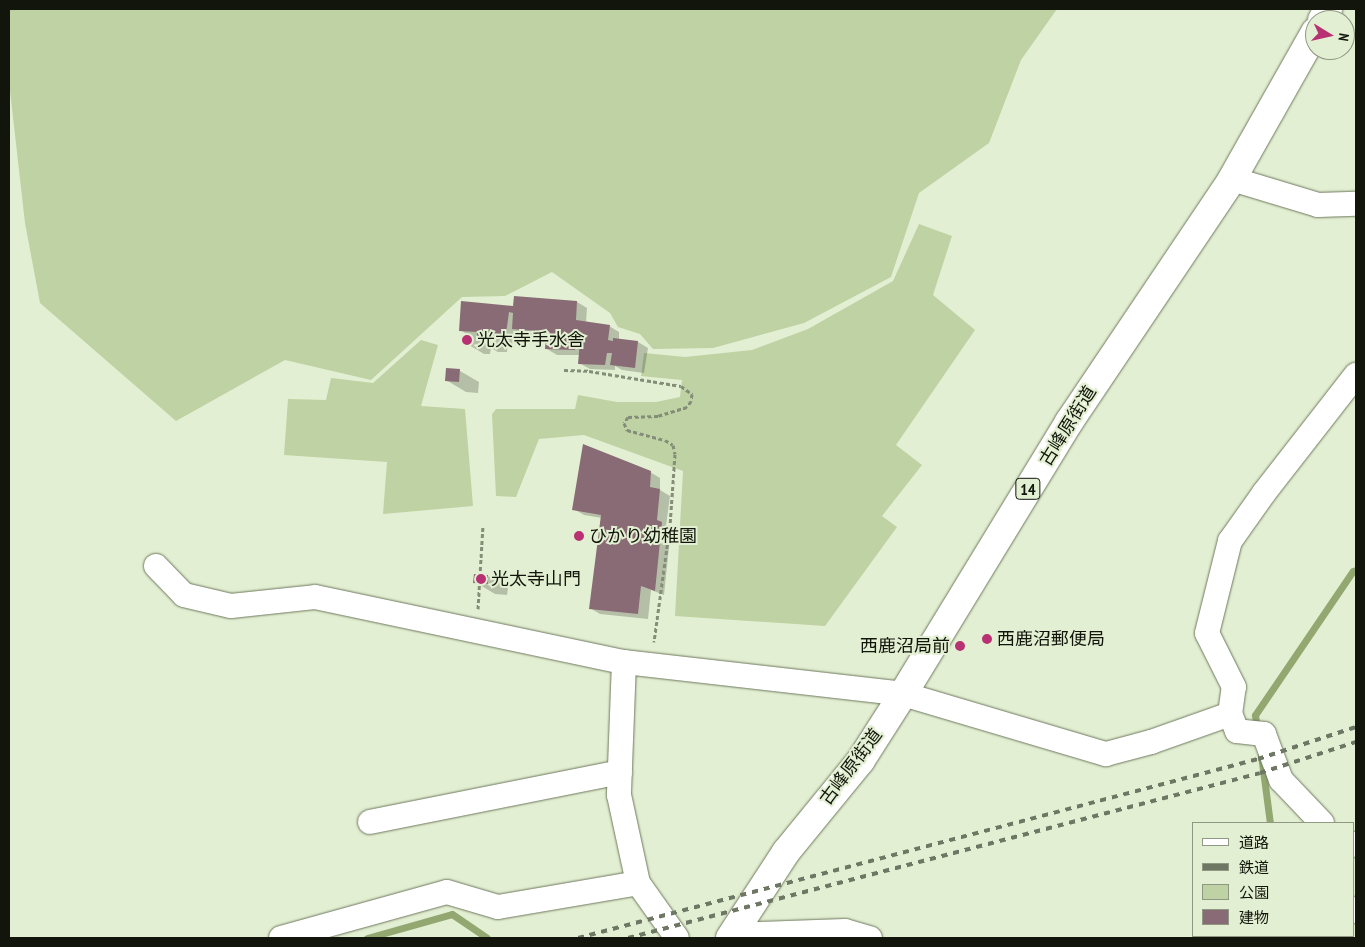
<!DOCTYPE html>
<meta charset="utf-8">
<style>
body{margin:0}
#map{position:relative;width:1365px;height:947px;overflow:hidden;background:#e3efd2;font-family:"PT Sans Narrow","Noto Sans JP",sans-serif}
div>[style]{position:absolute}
.green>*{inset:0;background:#bfd2a3}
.shadow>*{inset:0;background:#0003}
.stream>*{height:7px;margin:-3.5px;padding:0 3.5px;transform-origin:3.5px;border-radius:3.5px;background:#93a871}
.building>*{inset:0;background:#896b75}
.path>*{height:3px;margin-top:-1.5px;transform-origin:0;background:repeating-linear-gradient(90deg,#848d78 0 4px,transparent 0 6.5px)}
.roads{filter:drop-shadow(0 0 1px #6e785e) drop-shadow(0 0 1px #6e785e)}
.minor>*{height:24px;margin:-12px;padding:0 12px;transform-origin:12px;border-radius:12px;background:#fff}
.major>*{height:28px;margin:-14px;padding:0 14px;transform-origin:14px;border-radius:14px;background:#fff}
.rail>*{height:4px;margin-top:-2px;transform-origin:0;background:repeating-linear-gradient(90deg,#6e7664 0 6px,transparent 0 12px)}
.dots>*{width:14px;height:14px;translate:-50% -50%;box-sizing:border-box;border:2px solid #e3efd2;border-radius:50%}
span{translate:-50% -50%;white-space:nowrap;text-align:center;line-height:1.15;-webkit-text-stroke:4px #e3efd2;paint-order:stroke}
.shield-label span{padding:1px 4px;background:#e3efd2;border:1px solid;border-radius:4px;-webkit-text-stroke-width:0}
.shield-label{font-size:16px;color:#11150b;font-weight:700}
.poi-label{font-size:18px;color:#11150b}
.left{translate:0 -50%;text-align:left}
.right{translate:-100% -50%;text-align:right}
.street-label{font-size:18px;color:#11150b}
.frame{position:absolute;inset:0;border:10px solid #11150b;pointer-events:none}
.legend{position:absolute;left:1192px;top:822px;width:162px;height:115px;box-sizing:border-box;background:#e3efd2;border:1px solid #8f9882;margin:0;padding:6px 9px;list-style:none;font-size:15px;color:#11150b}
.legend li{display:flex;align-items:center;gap:10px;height:25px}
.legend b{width:25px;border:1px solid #8f9882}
.north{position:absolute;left:1305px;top:10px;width:50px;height:50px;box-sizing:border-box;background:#e3efd2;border:1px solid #8f9882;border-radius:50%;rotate:99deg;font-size:14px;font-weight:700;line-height:20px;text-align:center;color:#11150b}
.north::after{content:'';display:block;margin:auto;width:18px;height:22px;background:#b83172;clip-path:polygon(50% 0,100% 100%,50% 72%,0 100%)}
</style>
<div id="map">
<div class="green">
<i style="clip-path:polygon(9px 9px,1057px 9px,1021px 60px,989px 143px,919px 193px,891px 277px,804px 323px,713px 348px,653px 349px,640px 334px,618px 327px,610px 313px,552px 272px,505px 296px,462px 297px,371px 380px,285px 360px,176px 421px,40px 303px,25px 223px,9px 82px)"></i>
<i style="clip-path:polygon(919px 224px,952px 236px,933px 295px,975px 330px,896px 445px,922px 465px,882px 516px,897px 527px,825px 626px,675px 616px,683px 471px,584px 435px,539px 439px,516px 497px,496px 496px,492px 414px,496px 409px,575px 409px,578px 395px,617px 402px,656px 402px,680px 397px,682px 380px,641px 376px,644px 353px,685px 357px,752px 350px,808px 329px,893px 281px)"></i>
<i style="clip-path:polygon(421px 340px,438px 345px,421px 406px,465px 409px,473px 506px,383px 514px,387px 462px,284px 455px,288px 399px,326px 400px,331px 378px,373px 383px)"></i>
</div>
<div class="shadow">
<i style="clip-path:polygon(577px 302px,587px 308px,586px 323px,609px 326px,619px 332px,619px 340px,638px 342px,648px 348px,644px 373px,622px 370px,615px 366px,615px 370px,590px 369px,579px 363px,580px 355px,557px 355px,547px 349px,547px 336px,527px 335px,526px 344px,508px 343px,507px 352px,498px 352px,491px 348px,490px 354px,484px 354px,464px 342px,464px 337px,474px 338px,460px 330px,462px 303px,512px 307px)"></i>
<i style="clip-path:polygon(460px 371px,479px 382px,478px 393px,466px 392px,446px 380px)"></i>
<i style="clip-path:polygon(650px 472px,660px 478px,660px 490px,670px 496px,666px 526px,671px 528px,664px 595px,651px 590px,648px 619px,600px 614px,590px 608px,602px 518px,584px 515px,574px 509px)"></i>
<i style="clip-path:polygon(488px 576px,508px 588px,507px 595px,495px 594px,475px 582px)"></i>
</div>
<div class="stream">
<i style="left:1257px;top:729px;width:14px;rotate:-98deg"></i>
<i style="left:1255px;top:715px;width:174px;rotate:-55.8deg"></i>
<i style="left:1353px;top:571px;width:3px;rotate:-18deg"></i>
<i style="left:1261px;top:755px;width:69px;rotate:82.5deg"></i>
<i style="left:367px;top:938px;width:88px;rotate:-15.8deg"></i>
<i style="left:452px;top:914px;width:42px;rotate:34.4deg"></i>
<i style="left:1204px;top:938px;width:3px;rotate:-45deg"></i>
</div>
<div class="building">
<i style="clip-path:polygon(514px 296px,577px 301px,576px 320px,610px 325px,608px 340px,613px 341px,613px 338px,638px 341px,635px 368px,610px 365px,612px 353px,607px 353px,605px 365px,578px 364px,580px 341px,575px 341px,575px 350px,545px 349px,546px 332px,512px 329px,513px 313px,509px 312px,506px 334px,488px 333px,487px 341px,477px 341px,477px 332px,459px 331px,461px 301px,513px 306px)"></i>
<i style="clip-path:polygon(463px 336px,471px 337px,471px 343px,462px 343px)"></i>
<i style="clip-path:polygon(446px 368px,460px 369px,459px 382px,445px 381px)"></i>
<i style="clip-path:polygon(583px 444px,651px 471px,650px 487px,660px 489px,657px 520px,662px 522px,655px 591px,641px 586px,638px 614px,589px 609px,601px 515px,572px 510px)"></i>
<i style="clip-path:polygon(474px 574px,488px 575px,488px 584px,473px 583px)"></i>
</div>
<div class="path">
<i style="left:564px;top:370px;width:25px;rotate:2deg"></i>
<i style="left:589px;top:371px;width:93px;rotate:9.3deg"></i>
<i style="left:681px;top:386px;width:14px;rotate:36deg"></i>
<i style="left:692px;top:394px;width:7px;rotate:98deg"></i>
<i style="left:691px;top:401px;width:7px;rotate:124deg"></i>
<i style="left:687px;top:407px;width:30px;rotate:163deg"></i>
<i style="left:658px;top:416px;width:30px;rotate:178deg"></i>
<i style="left:628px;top:417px;width:7px;rotate:124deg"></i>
<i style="left:624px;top:423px;width:8px;rotate:67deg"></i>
<i style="left:627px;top:430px;width:39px;rotate:15deg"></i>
<i style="left:665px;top:440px;width:9px;rotate:32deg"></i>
<i style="left:673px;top:445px;width:9px;rotate:77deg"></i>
<i style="left:675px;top:454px;width:71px;rotate:94deg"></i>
<i style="left:670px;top:525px;width:118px;rotate:97.8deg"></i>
<i style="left:478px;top:609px;width:84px;rotate:-86.6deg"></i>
</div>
<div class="roads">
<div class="minor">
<i style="left:1232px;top:179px;width:90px;rotate:16.8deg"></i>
<i style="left:1318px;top:205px;width:38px;rotate:-2deg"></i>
<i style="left:156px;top:566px;width:40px;rotate:46deg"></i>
<i style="left:184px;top:595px;width:48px;rotate:13.2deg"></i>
<i style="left:231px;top:606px;width:84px;rotate:-6.1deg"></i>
<i style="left:315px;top:597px;width:316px;rotate:11.9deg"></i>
<i style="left:624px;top:662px;width:281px;rotate:6.5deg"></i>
<i style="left:903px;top:694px;width:212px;rotate:16.5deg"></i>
<i style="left:1106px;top:754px;width:47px;rotate:-14.9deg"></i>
<i style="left:1151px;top:742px;width:84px;rotate:-19.5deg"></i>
<i style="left:624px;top:662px;width:133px;rotate:92.2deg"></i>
<i style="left:619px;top:795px;width:90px;rotate:77.8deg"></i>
<i style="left:638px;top:883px;width:67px;rotate:54.7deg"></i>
<i style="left:370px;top:822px;width:255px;rotate:-11.3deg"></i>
<i style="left:1322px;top:823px;width:59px;rotate:-133.6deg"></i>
<i style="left:1281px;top:780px;width:49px;rotate:-110.3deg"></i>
<i style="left:1264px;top:734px;width:27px;rotate:-174deg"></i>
<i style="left:1237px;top:731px;width:18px;rotate:-112deg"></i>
<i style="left:1230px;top:714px;width:27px;rotate:-82deg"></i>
<i style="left:1234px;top:687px;width:60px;rotate:-116.6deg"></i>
<i style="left:1207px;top:633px;width:95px;rotate:-76deg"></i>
<i style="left:1230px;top:541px;width:59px;rotate:-54.7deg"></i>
<i style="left:1264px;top:493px;width:150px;rotate:-52.1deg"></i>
<i style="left:1354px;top:844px;width:2px;rotate:27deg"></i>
<i style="left:1354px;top:911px;width:3px;rotate:-45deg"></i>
<i style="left:731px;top:935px;width:114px;rotate:-2deg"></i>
<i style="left:845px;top:931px;width:26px;rotate:16deg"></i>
<i style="left:281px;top:938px;width:172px;rotate:-15.5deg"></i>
<i style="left:447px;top:892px;width:53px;rotate:16.4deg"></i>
<i style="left:498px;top:907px;width:142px;rotate:-9.7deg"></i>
<i style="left:1328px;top:938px;width:3px;rotate:-45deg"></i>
</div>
<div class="major">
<i style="left:1322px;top:20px;width:13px;rotate:-61deg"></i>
<i style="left:730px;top:938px;width:103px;rotate:-56.9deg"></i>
<i style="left:786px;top:852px;width:119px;rotate:-50.8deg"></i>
<i style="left:861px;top:760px;width:78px;rotate:-57.5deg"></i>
<i style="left:903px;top:694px;width:319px;rotate:-58.6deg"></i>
<i style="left:1069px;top:422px;width:293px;rotate:-56.1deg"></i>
<i style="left:1232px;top:179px;width:169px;rotate:-60.5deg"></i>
</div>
</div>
<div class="rail">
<i style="left:578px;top:938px;width:703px;rotate:-14.75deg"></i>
<i style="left:1258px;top:759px;width:103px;rotate:-18.1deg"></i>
<i style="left:628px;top:938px;width:653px;rotate:-14.63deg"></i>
<i style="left:1260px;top:773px;width:101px;rotate:-17.9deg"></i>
</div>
<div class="dots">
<i style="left:467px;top:340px;background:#b83172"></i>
<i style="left:579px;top:536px;background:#b83172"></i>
<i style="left:481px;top:579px;background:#b83172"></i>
<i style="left:987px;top:639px;background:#b83172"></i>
<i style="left:960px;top:646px;background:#b83172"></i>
</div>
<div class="shield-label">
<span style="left:1028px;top:489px">14</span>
</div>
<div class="poi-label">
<span class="left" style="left:477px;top:340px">光太寺手水舎</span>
<span class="left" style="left:589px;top:536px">ひかり幼稚園</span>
<span class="left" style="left:491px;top:579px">光太寺山門</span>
<span class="left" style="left:997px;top:639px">西鹿沼郵便局</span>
<span class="right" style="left:950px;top:646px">西鹿沼局前</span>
</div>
<div class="street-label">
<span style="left:1068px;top:426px;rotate:-58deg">古峰原街道</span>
<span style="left:851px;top:767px;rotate:-53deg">古峰原街道</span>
</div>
<div class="frame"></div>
<ul class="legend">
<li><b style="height:6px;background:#fff"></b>道路</li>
<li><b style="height:6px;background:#6e7664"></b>鉄道</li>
<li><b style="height:14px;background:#bfd2a3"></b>公園</li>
<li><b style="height:14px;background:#896b75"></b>建物</li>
</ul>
<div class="north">N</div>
</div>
